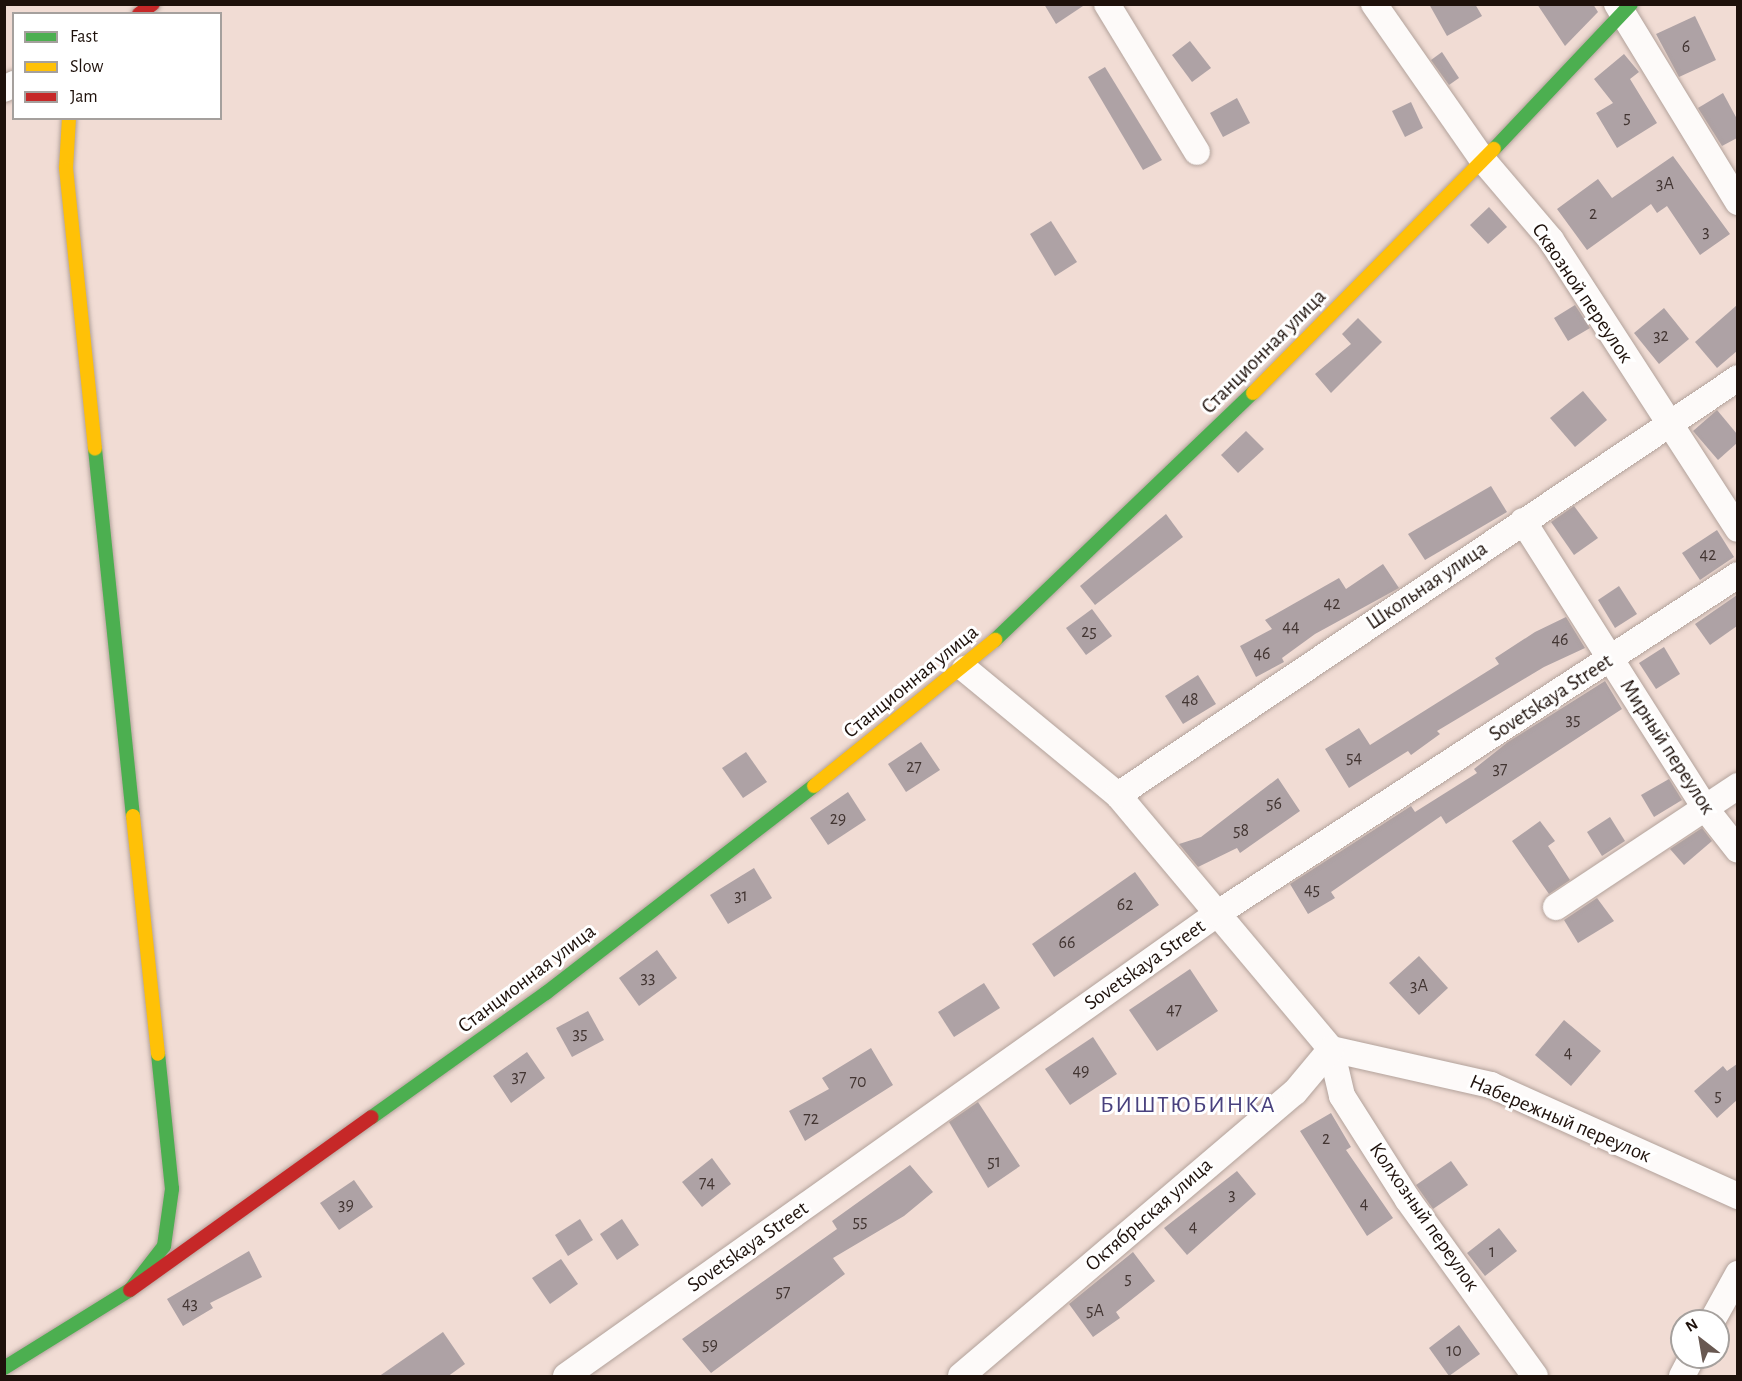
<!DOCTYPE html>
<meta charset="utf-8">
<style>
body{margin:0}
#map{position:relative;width:1742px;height:1381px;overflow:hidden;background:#f1dcd4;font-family:"Alegreya Sans",sans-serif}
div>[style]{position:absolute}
.building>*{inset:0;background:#aea2a5}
.roads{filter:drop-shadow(0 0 2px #b2a29b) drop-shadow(0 0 2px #b2a29b)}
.street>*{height:26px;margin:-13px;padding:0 13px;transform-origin:13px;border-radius:13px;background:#fdfaf9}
.fast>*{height:14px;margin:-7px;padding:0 7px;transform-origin:7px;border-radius:7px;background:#4caf50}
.slow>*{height:14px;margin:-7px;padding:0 7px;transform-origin:7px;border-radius:7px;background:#ffc107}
.jam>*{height:14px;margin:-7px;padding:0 7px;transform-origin:7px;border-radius:7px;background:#c62828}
span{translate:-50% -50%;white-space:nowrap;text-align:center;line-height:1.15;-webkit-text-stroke:6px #fff;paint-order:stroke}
.number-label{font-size:18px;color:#423532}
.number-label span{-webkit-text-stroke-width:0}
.street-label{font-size:21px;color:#1e110b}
.quarter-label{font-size:24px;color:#49417e;letter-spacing:1.5px}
.frame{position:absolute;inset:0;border:6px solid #1e110b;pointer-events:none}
.legend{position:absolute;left:12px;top:12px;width:210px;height:108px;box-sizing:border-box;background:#fff;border:2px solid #a5a09d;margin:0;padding:8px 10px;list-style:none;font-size:18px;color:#1e110b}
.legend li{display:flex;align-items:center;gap:12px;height:30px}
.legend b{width:30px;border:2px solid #a5a09d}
.north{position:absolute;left:1670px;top:1309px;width:60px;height:60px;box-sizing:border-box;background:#fff;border:2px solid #a5a09d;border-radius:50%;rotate:329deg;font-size:16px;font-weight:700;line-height:24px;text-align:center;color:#1e110b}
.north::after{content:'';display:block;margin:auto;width:21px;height:27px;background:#685851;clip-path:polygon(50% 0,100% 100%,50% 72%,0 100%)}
</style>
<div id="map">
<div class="building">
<i style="clip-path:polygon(1044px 4px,1086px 4px,1056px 24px)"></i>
<i style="clip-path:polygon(1429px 4px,1475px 4px,1482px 16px,1447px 36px)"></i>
<i style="clip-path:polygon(1537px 4px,1593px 4px,1598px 12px,1565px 46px)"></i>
<i style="clip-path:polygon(1695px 16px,1716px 60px,1679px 77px,1656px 34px)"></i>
<i style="clip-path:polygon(1190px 41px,1211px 68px,1192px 82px,1172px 55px)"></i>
<i style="clip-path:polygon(1442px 52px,1459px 78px,1449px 85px,1431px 60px)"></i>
<i style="clip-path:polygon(1624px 54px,1639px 72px,1630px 79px,1657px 123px,1617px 148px,1596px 113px,1613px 103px,1594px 79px)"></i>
<i style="clip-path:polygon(1105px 67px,1162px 160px,1143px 170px,1088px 77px)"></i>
<i style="clip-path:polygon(1723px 93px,1737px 119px,1737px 138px,1722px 146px,1698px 108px)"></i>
<i style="clip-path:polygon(1237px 98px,1250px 123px,1223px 137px,1210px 113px)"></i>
<i style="clip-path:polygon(1411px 102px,1423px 128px,1405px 137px,1392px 111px)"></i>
<i style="clip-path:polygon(1673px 156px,1730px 234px,1700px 255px,1667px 206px,1657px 213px,1651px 204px,1587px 250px,1557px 209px,1598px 179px,1612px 198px)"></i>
<i style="clip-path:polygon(1489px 207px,1507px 227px,1488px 244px,1470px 225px)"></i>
<i style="clip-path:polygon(1051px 221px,1077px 262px,1055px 276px,1030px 234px)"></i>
<i style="clip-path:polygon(1575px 305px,1590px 328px,1568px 341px,1554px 318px)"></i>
<i style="clip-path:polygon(1737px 305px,1737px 351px,1717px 368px,1695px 342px)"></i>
<i style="clip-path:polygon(1664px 308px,1689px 339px,1659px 364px,1634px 333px)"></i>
<i style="clip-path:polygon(1358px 318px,1382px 342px,1331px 393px,1315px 374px,1351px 344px,1342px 334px)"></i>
<i style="clip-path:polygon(1583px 391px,1607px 420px,1575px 447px,1550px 418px)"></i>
<i style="clip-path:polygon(1717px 410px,1737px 434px,1737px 443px,1718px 460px,1693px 431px)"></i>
<i style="clip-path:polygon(1246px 431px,1264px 449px,1238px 473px,1221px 455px)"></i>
<i style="clip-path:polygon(1491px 486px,1507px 512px,1425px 560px,1408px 534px)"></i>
<i style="clip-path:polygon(1574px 506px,1598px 538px,1574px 555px,1551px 522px)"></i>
<i style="clip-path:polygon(1166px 514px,1183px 537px,1095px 605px,1080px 586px)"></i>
<i style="clip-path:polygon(1717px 530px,1734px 557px,1700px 580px,1682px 553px)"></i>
<i style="clip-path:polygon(1383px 564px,1399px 588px,1315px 634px,1282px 658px,1284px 662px,1256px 677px,1240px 646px,1272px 629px,1265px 620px,1339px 578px,1346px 589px)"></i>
<i style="clip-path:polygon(1619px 586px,1637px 614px,1615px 628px,1598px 600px)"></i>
<i style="clip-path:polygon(1737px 595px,1737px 626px,1710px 645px,1695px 624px)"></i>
<i style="clip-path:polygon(1092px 609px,1112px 636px,1086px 655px,1066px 628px)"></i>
<i style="clip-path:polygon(1566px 617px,1585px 648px,1544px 667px,1437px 731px,1440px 734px,1411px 755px,1408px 751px,1349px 788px,1325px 749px,1359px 728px,1370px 745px,1499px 664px,1495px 658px,1535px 632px)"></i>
<i style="clip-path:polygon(1664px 647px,1680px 674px,1656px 689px,1639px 663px)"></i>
<i style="clip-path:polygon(1198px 675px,1216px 704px,1183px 724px,1165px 696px)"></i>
<i style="clip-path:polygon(1605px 681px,1622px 709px,1446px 824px,1441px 816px,1331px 892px,1335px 898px,1308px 914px,1290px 884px,1411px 806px,1415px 812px,1477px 773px,1474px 769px,1508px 742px)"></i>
<i style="clip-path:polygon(921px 742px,940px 770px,906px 792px,888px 764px)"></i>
<i style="clip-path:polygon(746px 752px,767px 782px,743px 798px,722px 768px)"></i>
<i style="clip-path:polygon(1278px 778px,1300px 811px,1240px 853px,1237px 848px,1198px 867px,1179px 844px,1201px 837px)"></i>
<i style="clip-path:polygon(1669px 779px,1682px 800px,1654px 817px,1641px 795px)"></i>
<i style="clip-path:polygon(848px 792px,866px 820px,828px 845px,810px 818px)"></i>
<i style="clip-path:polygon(1610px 817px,1625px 841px,1602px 856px,1587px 832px)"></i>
<i style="clip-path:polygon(1540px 821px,1555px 841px,1548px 846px,1570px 880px,1549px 894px,1512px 841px)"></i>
<i style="clip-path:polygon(1702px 828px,1712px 841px,1684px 865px,1670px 849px)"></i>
<i style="clip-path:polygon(754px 868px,772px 898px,728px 924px,710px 895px)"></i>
<i style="clip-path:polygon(1135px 872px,1159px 905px,1054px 977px,1032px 944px)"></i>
<i style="clip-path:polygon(1597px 898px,1614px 921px,1578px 943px,1564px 920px)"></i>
<i style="clip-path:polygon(657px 950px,677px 978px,639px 1006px,619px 978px)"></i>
<i style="clip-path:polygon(1419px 956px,1448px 988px,1419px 1015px,1389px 983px)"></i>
<i style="clip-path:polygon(1190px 969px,1218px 1011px,1157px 1051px,1129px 1010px)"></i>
<i style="clip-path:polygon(984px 983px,1000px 1008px,954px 1037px,938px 1012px)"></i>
<i style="clip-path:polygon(588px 1011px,604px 1040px,572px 1057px,556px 1028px)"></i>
<i style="clip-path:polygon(1564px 1020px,1601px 1051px,1571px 1086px,1535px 1055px)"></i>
<i style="clip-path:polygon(1093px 1037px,1117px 1074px,1070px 1105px,1045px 1069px)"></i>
<i style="clip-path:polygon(871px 1048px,893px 1085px,805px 1141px,789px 1111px,829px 1089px,822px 1078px)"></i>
<i style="clip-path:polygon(527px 1052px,545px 1078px,511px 1103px,493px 1076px)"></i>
<i style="clip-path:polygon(1737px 1064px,1737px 1100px,1717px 1118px,1694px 1091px,1723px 1066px,1727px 1071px)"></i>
<i style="clip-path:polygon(978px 1102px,1020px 1166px,988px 1188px,949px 1122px)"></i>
<i style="clip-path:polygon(1331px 1113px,1351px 1147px,1346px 1150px,1393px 1218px,1367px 1236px,1300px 1131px)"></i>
<i style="clip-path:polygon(712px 1158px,731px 1184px,702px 1207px,682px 1182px)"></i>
<i style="clip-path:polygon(1451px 1161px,1468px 1185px,1433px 1209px,1416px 1185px)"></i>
<i style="clip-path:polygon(910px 1165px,933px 1192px,904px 1216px,833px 1258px,845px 1274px,711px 1373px,682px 1339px,837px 1229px,832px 1221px)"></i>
<i style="clip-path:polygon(1237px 1171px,1256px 1194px,1187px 1255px,1164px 1228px)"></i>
<i style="clip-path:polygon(354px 1180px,373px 1207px,339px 1230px,320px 1203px)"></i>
<i style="clip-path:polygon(580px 1219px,593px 1240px,568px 1256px,555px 1235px)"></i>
<i style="clip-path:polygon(622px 1219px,639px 1245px,617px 1260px,600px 1234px)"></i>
<i style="clip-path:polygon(1499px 1228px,1517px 1251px,1485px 1276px,1467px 1253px)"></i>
<i style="clip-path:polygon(249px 1251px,262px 1277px,210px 1303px,213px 1308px,183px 1326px,167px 1299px)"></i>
<i style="clip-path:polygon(1133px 1252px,1155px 1281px,1116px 1312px,1120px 1318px,1093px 1337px,1069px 1304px)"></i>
<i style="clip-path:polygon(561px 1259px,578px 1284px,550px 1304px,532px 1278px)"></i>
<i style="clip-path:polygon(1459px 1325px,1480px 1354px,1449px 1376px,1429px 1348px)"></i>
<i style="clip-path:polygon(443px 1332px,465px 1364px,447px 1377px,378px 1377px)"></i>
</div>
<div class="roads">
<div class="street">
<i style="left:1107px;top:4px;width:173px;rotate:58.7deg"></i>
<i style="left:1374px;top:4px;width:190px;rotate:55.1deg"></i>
<i style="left:1483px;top:160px;width:105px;rotate:49.6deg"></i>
<i style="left:1551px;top:240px;width:344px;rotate:57.1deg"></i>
<i style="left:1617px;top:4px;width:232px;rotate:58.6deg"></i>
<i style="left:4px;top:89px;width:11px;rotate:-27deg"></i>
<i style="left:1523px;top:521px;width:340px;rotate:57.6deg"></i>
<i style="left:1705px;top:808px;width:53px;rotate:51.8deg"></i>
<i style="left:965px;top:669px;width:198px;rotate:39.5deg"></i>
<i style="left:1118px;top:795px;width:331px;rotate:50deg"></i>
<i style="left:1331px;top:1049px;width:164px;rotate:12.7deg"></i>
<i style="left:1491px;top:1085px;width:271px;rotate:24.2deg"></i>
<i style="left:1118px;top:795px;width:747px;rotate:-33.92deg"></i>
<i style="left:1556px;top:907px;width:219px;rotate:-33.6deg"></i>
<i style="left:1331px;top:1049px;width:48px;rotate:76.8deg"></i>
<i style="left:1342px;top:1096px;width:123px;rotate:57.6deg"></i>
<i style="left:1408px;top:1200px;width:217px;rotate:54.2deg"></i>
<i style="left:1712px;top:1321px;width:54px;rotate:-61deg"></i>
<i style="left:566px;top:1376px;width:800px;rotate:-35.38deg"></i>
<i style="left:1218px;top:913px;width:620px;rotate:-33.02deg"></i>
<i style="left:961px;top:1376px;width:438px;rotate:-40.4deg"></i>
<i style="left:1295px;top:1092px;width:56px;rotate:-50.1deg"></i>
<i style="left:1682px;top:1376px;width:21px;rotate:-62deg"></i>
</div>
<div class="fast">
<i style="left:1494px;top:149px;width:199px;rotate:-46.6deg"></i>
<i style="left:95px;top:449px;width:369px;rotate:84.1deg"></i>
<i style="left:995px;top:640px;width:357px;rotate:-43.8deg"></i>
<i style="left:372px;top:1117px;width:214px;rotate:-35.5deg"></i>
<i style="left:546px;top:993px;width:339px;rotate:-37.7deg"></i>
<i style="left:4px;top:1368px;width:148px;rotate:-31.8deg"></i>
<i style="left:130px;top:1290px;width:56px;rotate:-52.3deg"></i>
<i style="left:164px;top:1246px;width:58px;rotate:-82deg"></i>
<i style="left:172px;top:1189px;width:136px;rotate:-95.9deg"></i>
</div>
<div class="slow">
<i style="left:69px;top:118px;width:50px;rotate:93.4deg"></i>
<i style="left:66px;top:168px;width:282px;rotate:84.1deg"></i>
<i style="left:1253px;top:393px;width:343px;rotate:-45.4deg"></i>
<i style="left:814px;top:786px;width:233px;rotate:-38.9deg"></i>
<i style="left:133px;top:816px;width:239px;rotate:84deg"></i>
</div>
<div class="jam">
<i style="left:139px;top:14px;width:17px;rotate:-36deg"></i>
<i style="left:130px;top:1290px;width:297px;rotate:-35.6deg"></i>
</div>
</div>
<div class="number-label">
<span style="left:1686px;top:47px">6</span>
<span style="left:1627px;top:118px">5</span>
<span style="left:1665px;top:184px">3А</span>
<span style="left:1593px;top:214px">2</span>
<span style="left:1706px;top:232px">3</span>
<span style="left:1661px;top:336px">32</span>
<span style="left:1708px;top:555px">42</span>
<span style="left:1332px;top:604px">42</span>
<span style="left:1291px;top:627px">44</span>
<span style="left:1089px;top:632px">25</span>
<span style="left:1560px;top:640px">46</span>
<span style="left:1262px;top:654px">46</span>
<span style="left:1190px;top:700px">48</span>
<span style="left:1573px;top:720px">35</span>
<span style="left:1354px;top:758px">54</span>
<span style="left:914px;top:767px">27</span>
<span style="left:1500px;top:769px">37</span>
<span style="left:1274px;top:804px">56</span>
<span style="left:838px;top:819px">29</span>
<span style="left:1241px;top:831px">58</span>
<span style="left:1312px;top:890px">45</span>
<span style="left:741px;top:896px">31</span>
<span style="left:1125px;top:905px">62</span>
<span style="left:1067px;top:943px">66</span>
<span style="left:648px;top:978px">33</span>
<span style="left:1419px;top:986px">3А</span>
<span style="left:1174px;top:1010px">47</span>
<span style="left:580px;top:1034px">35</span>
<span style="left:1568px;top:1053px">4</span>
<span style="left:1081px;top:1071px">49</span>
<span style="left:519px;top:1077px">37</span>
<span style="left:858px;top:1082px">70</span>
<span style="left:1718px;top:1096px">5</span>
<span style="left:811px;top:1119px">72</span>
<span style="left:1326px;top:1139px">2</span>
<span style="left:994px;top:1162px">51</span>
<span style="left:707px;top:1183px">74</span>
<span style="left:1232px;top:1195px">3</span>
<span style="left:1364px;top:1204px">4</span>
<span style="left:346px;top:1205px">39</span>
<span style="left:860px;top:1222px">55</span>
<span style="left:1193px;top:1227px">4</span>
<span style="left:1492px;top:1252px">1</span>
<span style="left:1128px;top:1279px">5</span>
<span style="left:783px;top:1292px">57</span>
<span style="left:190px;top:1304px">43</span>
<span style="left:1095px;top:1311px">5А</span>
<span style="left:710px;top:1345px">59</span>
<span style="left:1454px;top:1351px">10</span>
</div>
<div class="street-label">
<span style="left:1582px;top:293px;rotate:56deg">Сквозной переулок</span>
<span style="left:1264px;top:352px;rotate:-45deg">Станционная улица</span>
<span style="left:1427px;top:586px;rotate:-34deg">Школьная улица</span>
<span style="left:911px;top:682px;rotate:-39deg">Станционная улица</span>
<span style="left:1551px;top:698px;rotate:-33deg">Sovetskaya Street</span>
<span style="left:1667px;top:747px;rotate:57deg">Мирный переулок</span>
<span style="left:1145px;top:965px;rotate:-35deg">Sovetskaya Street</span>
<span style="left:527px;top:979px;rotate:-37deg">Станционная улица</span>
<span style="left:1560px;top:1119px;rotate:23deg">Набережный переулок</span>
<span style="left:1149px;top:1215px;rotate:-41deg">Октябрьская улица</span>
<span style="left:1424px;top:1217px;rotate:55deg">Колхозный переулок</span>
<span style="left:748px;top:1247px;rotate:-35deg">Sovetskaya Street</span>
</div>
<div class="quarter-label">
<span style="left:1188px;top:1106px">БИШТЮБИНКА</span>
</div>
<div class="frame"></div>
<ul class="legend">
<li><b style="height:8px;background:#4caf50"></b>Fast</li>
<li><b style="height:8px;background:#ffc107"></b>Slow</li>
<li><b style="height:8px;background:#c62828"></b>Jam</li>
</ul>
<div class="north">N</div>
</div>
